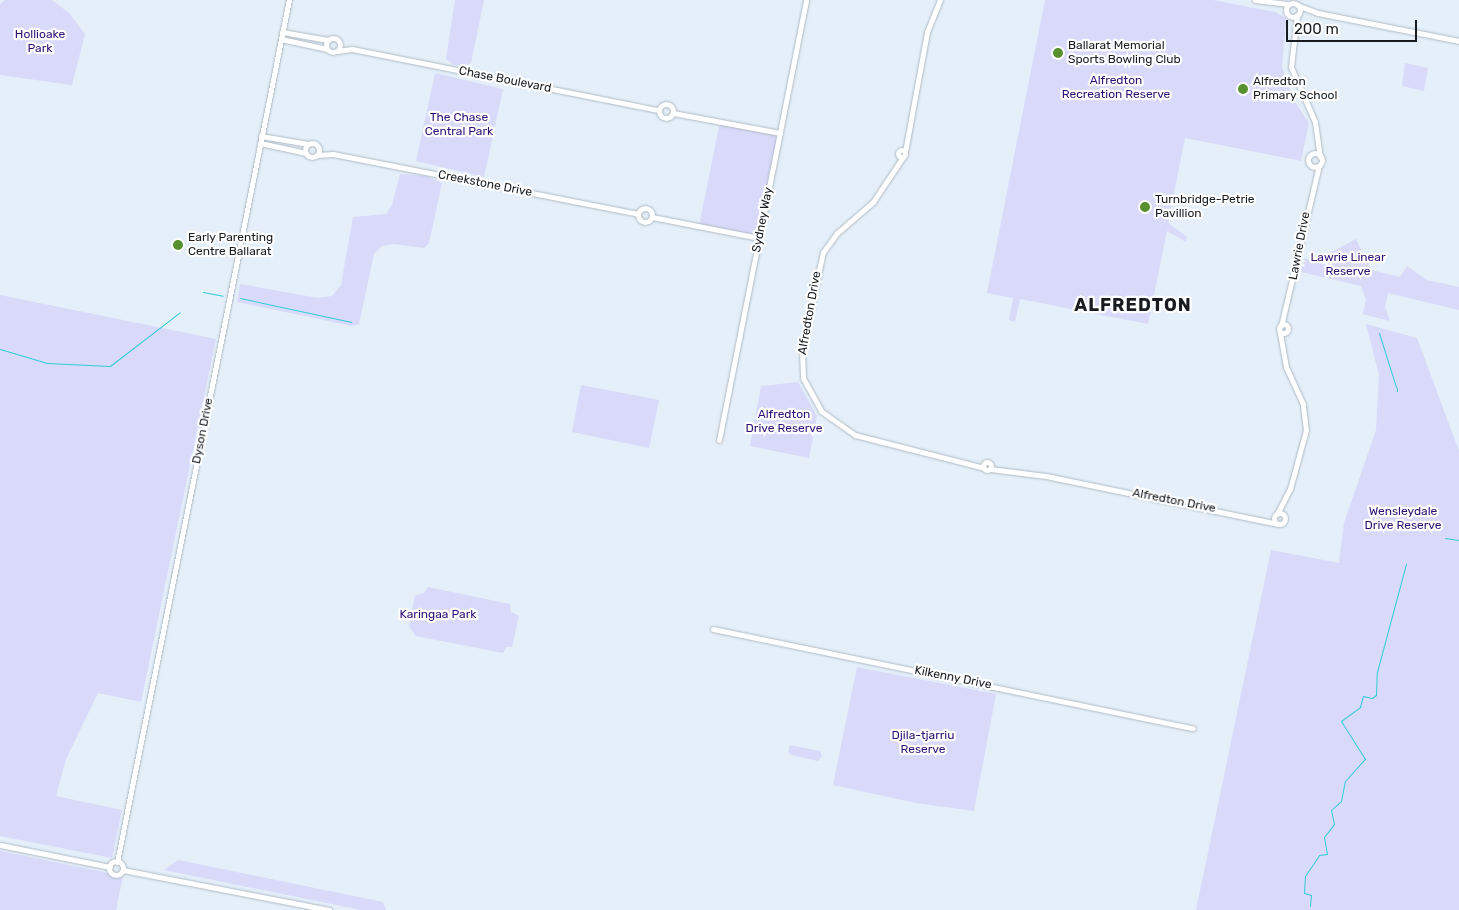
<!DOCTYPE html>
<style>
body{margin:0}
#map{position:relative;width:1459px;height:910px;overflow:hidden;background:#e4eff9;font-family:Rubik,sans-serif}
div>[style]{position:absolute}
.green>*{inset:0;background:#d9d9fa}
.stream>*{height:1px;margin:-0.5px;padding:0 0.5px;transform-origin:0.5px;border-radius:0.5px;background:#30ced5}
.roads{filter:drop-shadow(0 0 1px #afbac3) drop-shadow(0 0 1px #afbac3)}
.secondary>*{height:5px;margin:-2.5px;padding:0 2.5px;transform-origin:2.5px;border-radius:2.5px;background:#fff}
.secondary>.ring{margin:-2.5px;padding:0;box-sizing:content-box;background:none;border:5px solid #fff;border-radius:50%}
.dots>*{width:14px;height:14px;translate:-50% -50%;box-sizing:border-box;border:2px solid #fff;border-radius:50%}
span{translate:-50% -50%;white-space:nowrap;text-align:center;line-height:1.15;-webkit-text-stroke:4.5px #fff;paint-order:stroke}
.park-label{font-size:12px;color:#2d1075}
.poi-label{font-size:12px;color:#181c20}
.left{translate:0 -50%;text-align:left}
.street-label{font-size:12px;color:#181c20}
.district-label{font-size:18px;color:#181c20;font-weight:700;letter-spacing:1px}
.scale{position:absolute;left:1286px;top:20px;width:131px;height:22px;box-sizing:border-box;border:2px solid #181c20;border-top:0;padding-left:6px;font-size:15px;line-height:18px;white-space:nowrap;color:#181c20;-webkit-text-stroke:4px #fff;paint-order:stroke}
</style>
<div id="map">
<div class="green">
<i style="clip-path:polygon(5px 0,52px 0,69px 13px,85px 34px,72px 85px,0 75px,0 4px)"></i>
<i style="clip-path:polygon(455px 0,484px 0,471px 63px,467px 65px,454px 65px,446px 59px)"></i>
<i style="clip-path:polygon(1045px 0,1213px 0,1275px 12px,1286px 18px,1282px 67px,1293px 99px,1309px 123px,1301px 161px,1185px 138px,1168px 223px,1187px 237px,1186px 242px,1167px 231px,1148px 324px,1020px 299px,1015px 322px,1009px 320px,1013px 298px,987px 293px)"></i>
<i style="clip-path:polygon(1405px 63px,1428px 68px,1424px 91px,1402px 86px)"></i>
<i style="clip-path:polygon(435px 73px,503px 89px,484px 177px,416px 161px)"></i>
<i style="clip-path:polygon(720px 122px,780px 133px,759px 238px,699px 226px)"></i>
<i style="clip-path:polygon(400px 174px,426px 176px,442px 183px,429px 243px,424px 248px,394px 244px,382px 246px,374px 254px,359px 324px,352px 326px,237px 302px,240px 284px,318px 298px,332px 296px,341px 285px,353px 217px,386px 214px,392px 205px)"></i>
<i style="clip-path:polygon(1356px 239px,1371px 270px,1400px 277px,1407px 266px,1427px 280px,1459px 287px,1459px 310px,1388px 293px,1385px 307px,1390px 321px,1363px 314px,1366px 300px,1361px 286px,1301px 272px,1304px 258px,1327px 265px,1330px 253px)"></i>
<i style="clip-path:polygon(0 295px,216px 339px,141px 702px,98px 693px,66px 759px,56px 796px,122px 810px,112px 858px,0 836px)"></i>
<i style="clip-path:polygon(1366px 324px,1417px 338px,1459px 451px,1459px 910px,1196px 910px,1271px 550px,1339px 563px,1344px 523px,1376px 430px,1379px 375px)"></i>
<i style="clip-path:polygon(798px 382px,817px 416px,809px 458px,750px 446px,761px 386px)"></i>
<i style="clip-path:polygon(581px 385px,659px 400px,649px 448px,572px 432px)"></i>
<i style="clip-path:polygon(428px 587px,510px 604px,511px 612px,519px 616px,512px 647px,506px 647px,503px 653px,416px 636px,409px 626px,415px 595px,424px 593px)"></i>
<i style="clip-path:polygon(857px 667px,996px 694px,974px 811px,916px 803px,833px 785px)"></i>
<i style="clip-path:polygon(790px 745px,820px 751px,822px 756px,818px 761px,791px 755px,788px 752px)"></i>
<i style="clip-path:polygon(0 851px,123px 876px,116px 910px,0 910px)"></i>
<i style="clip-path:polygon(178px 860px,383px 902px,386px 910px,361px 910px,164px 870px)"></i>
</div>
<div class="stream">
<i style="left:203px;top:292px;width:20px;rotate:11deg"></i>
<i style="left:240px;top:298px;width:114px;rotate:12.2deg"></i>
<i style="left:1379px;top:333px;width:57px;rotate:72.5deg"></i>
<i style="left:0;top:349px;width:49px;rotate:16.6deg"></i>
<i style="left:47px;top:363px;width:63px;rotate:2.7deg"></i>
<i style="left:110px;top:366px;width:88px;rotate:-37.6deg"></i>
<i style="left:1397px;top:388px;width:3px;rotate:90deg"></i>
<i style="left:1445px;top:538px;width:14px;rotate:8deg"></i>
<i style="left:1310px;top:906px;width:11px;rotate:-85deg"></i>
<i style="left:1311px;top:895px;width:7px;rotate:-164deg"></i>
<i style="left:1304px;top:893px;width:17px;rotate:-87deg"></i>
<i style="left:1305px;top:876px;width:25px;rotate:-56deg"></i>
<i style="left:1319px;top:855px;width:8px;rotate:-7deg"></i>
<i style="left:1327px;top:854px;width:17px;rotate:-100deg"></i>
<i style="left:1324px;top:837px;width:16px;rotate:-52deg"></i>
<i style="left:1334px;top:824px;width:14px;rotate:-102deg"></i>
<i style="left:1331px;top:810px;width:13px;rotate:-42deg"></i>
<i style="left:1341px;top:801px;width:20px;rotate:-79deg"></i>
<i style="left:1345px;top:781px;width:30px;rotate:-48deg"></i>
<i style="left:1365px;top:759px;width:45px;rotate:-122.3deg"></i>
<i style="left:1341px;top:721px;width:24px;rotate:-36deg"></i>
<i style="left:1360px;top:707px;width:11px;rotate:-75deg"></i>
<i style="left:1363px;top:696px;width:9px;rotate:13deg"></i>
<i style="left:1372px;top:698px;width:5px;rotate:-37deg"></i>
<i style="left:1376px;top:695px;width:23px;rotate:-88deg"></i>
<i style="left:1377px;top:672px;width:112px;rotate:-75deg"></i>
</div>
<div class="roads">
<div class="secondary">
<i style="left:1255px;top:0;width:34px;rotate:7deg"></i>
<i class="ring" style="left:1286px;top:3px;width:9px;height:9px"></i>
<i style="left:1297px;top:5px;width:22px;rotate:21deg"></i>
<i style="left:1318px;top:13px;width:144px;rotate:11.2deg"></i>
<i style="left:1297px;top:15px;width:52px;rotate:96.6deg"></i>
<i style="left:1291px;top:67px;width:60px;rotate:66.4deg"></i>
<i style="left:1315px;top:122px;width:35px;rotate:82deg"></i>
<i style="left:282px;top:32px;width:47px;rotate:9.9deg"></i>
<i class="ring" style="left:326px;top:38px;width:9px;height:9px"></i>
<i style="left:281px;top:39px;width:47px;rotate:12.3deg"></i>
<i style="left:337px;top:51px;width:15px;rotate:-8deg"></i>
<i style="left:352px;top:49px;width:312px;rotate:11.3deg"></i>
<i class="ring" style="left:659px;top:104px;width:9px;height:9px"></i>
<i style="left:673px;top:113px;width:109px;rotate:10.6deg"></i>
<i style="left:261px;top:136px;width:48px;rotate:9.7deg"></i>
<i style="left:260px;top:143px;width:47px;rotate:12.3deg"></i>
<i class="ring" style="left:305px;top:143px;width:9px;height:9px"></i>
<i class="ring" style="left:898.5px;top:150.5px;width:2px;height:2px"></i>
<i style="left:905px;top:152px;width:122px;rotate:-79.6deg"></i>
<i style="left:927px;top:32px;width:35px;rotate:-68deg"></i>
<i class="ring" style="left:1308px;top:153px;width:9px;height:9px"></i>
<i style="left:317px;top:155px;width:16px;rotate:-4deg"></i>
<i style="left:333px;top:154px;width:311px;rotate:11.1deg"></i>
<i style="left:903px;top:157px;width:54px;rotate:123.7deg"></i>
<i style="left:873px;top:202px;width:48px;rotate:139.3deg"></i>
<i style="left:837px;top:233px;width:24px;rotate:126deg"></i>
<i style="left:823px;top:252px;width:99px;rotate:102.2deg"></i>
<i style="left:802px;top:349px;width:29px;rotate:88deg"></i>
<i style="left:803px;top:378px;width:38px;rotate:61deg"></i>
<i style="left:821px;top:411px;width:42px;rotate:35.2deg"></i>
<i style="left:855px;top:435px;width:133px;rotate:14.3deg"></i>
<i class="ring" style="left:638px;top:208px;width:9px;height:9px"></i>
<i style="left:652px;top:217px;width:109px;rotate:11.1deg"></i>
<i class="ring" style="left:1279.5px;top:324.5px;width:4px;height:4px"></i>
<i style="left:1281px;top:326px;width:165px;rotate:-76.7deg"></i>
<i style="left:719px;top:440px;width:449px;rotate:-78.8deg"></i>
<i class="ring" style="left:983px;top:462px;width:3px;height:3px"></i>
<i style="left:990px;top:469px;width:56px;rotate:7.1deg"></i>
<i style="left:1046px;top:476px;width:237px;rotate:11.7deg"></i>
<i class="ring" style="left:1274.5px;top:513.5px;width:6px;height:6px"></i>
<i style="left:1277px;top:514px;width:28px;rotate:-63deg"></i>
<i style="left:1290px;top:489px;width:61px;rotate:-74.8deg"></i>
<i style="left:1306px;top:430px;width:26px;rotate:-97deg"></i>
<i style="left:1303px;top:404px;width:41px;rotate:-114.7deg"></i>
<i style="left:1286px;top:367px;width:36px;rotate:-100deg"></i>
<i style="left:713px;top:629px;width:490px;rotate:11.7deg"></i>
<i style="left:0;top:845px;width:112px;rotate:11.3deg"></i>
<i class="ring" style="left:109px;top:861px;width:9px;height:9px"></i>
<i style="left:117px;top:862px;width:879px;rotate:-78.72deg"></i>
<i style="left:123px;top:870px;width:210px;rotate:11deg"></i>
</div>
</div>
<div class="dots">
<i style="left:1058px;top:53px;background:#57912e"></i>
<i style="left:1243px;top:89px;background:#57912e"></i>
<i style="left:1145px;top:207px;background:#57912e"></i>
<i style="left:178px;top:245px;background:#57912e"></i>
</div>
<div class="park-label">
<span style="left:40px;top:42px">Hollioake<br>Park</span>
<span style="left:1116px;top:88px">Alfredton<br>Recreation Reserve</span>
<span style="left:459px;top:125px">The Chase<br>Central Park</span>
<span style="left:1348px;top:265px">Lawrie Linear<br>Reserve</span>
<span style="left:784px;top:422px">Alfredton<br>Drive Reserve</span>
<span style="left:1403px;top:519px">Wensleydale<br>Drive Reserve</span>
<span style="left:438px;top:615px">Karingaa Park</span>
<span style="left:923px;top:743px">Djila-tjarriu<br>Reserve</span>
</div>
<div class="poi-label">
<span class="left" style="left:1068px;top:53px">Ballarat Memorial<br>Sports Bowling Club</span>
<span class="left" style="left:1253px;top:89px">Alfredton<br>Primary School</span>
<span class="left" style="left:1155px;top:207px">Turnbridge-Petrie<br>Pavillion</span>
<span class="left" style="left:188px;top:245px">Early Parenting<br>Centre Ballarat</span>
</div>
<div class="street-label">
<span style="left:505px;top:80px;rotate:11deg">Chase Boulevard</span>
<span style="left:485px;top:184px;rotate:11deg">Creekstone Drive</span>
<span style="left:763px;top:220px;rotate:-79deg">Sydney Way</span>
<span style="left:1300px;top:246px;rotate:-79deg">Lawrie Drive</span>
<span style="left:810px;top:313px;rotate:-80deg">Alfredton Drive</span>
<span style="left:203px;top:431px;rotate:-79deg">Dyson Drive</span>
<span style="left:1174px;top:501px;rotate:11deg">Alfredton Drive</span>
<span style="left:953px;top:678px;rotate:11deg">Kilkenny Drive</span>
</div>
<div class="district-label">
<span style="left:1133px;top:305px">ALFREDTON</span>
</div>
<div class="scale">200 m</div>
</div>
